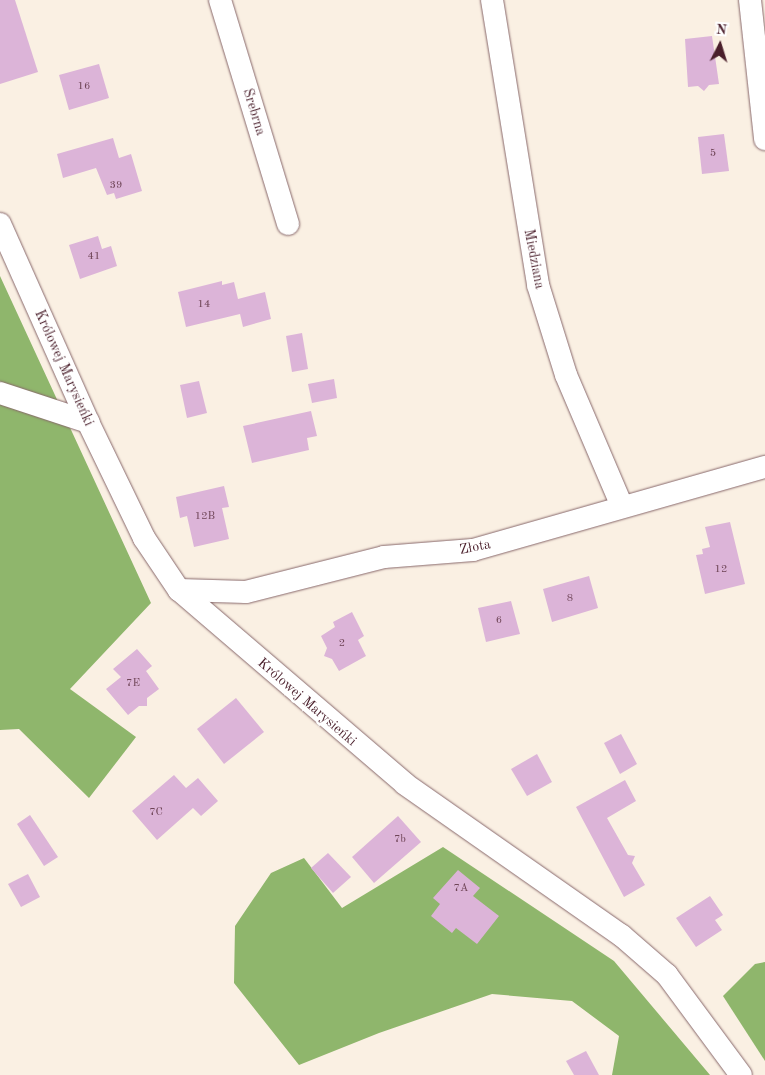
<!DOCTYPE html>
<meta charset="utf-8">
<style>
body{margin:0}
#map{position:relative;width:765px;height:1075px;overflow:hidden;background:#faf0e3;font-family:"Old Standard TT",serif}
div>[style]{position:absolute}
.forest>*{inset:0;background:#8fb66c}
.building>*{inset:0;background:#dcb4d8}
.roads{filter:drop-shadow(0 0 1px #88686b) drop-shadow(0 0 1px #88686b)}
.minor>*{height:22px;margin:-11px;padding:0 11px;transform-origin:11px;border-radius:11px;background:#fff}
span{translate:-50% -50%;white-space:nowrap;text-align:center;line-height:1.15;-webkit-text-stroke:5px #fff;paint-order:stroke}
.number-label{font-size:11px;color:#6e4456}
.number-label span{-webkit-text-stroke-width:0}
.street-label{font-size:14px;color:#4a1f2b}
.north{position:absolute;left:695px;top:20px;width:50px;height:50px;-webkit-text-stroke:4px #fff;paint-order:stroke;rotate:5deg;font-size:14px;font-weight:700;line-height:20px;text-align:center;color:#4a1f2b}
.north::after{content:'';display:block;margin:auto;width:18px;height:22px;background:#4a1f2b;clip-path:polygon(50% 0,100% 100%,50% 72%,0 100%)}
</style>
<div id="map">
<div class="forest">
<i style="clip-path:polygon(0 276px,151px 603px,70px 689px,136px 737px,89px 798px,19px 729px,0 730px)"></i>
<i style="clip-path:polygon(443px 847px,614px 961px,710px 1075px,612px 1075px,619px 1036px,572px 1001px,492px 994px,379px 1033px,299px 1065px,234px 983px,235px 926px,271px 873px,304px 858px,342px 908px)"></i>
<i style="clip-path:polygon(765px 962px,765px 1061px,723px 996px,755px 964px)"></i>
</div>
<div class="building">
<i style="clip-path:polygon(0 0,15px 0,38px 72px,0 84px)"></i>
<i style="clip-path:polygon(712px 36px,719px 84px,709px 85px,704px 91px,698px 86px,688px 87px,685px 39px)"></i>
<i style="clip-path:polygon(99px 64px,109px 98px,69px 110px,59px 75px)"></i>
<i style="clip-path:polygon(724px 134px,729px 171px,702px 174px,698px 137px)"></i>
<i style="clip-path:polygon(113px 138px,119px 158px,131px 154px,142px 191px,116px 199px,114px 193px,107px 195px,96px 168px,63px 178px,57px 154px)"></i>
<i style="clip-path:polygon(98px 236px,102px 249px,111px 246px,117px 266px,80px 279px,69px 245px)"></i>
<i style="clip-path:polygon(222px 281px,222px 285px,234px 282px,238px 299px,265px 292px,271px 319px,243px 327px,240px 314px,186px 327px,178px 292px)"></i>
<i style="clip-path:polygon(302px 333px,308px 369px,292px 372px,286px 336px)"></i>
<i style="clip-path:polygon(334px 379px,337px 398px,312px 403px,308px 384px)"></i>
<i style="clip-path:polygon(199px 381px,207px 413px,187px 418px,180px 385px)"></i>
<i style="clip-path:polygon(311px 411px,317px 436px,307px 438px,309px 450px,252px 463px,243px 426px)"></i>
<i style="clip-path:polygon(224px 486px,229px 507px,222px 508px,229px 539px,194px 547px,187px 516px,180px 518px,176px 497px)"></i>
<i style="clip-path:polygon(730px 522px,745px 584px,705px 594px,696px 555px,703px 554px,702px 549px,710px 547px,705px 527px)"></i>
<i style="clip-path:polygon(589px 576px,598px 608px,552px 622px,543px 589px)"></i>
<i style="clip-path:polygon(511px 601px,520px 634px,486px 642px,478px 608px)"></i>
<i style="clip-path:polygon(352px 612px,364px 636px,358px 640px,366px 656px,339px 671px,332px 659px,324px 656px,327px 648px,321px 636px,335px 627px,333px 622px)"></i>
<i style="clip-path:polygon(137px 649px,152px 666px,146px 671px,159px 689px,147px 698px,147px 706px,139px 706px,128px 715px,106px 689px,121px 677px,113px 669px)"></i>
<i style="clip-path:polygon(236px 698px,264px 732px,224px 764px,197px 729px)"></i>
<i style="clip-path:polygon(621px 734px,637px 764px,620px 774px,604px 743px)"></i>
<i style="clip-path:polygon(537px 754px,552px 782px,527px 796px,511px 769px)"></i>
<i style="clip-path:polygon(174px 775px,186px 788px,198px 778px,218px 801px,201px 816px,193px 808px,157px 840px,132px 811px)"></i>
<i style="clip-path:polygon(625px 780px,636px 801px,607px 818px,628px 855px,635px 856px,632px 863px,645px 885px,624px 897px,576px 807px)"></i>
<i style="clip-path:polygon(30px 815px,58px 857px,44px 866px,17px 824px)"></i>
<i style="clip-path:polygon(398px 816px,421px 842px,374px 883px,352px 857px)"></i>
<i style="clip-path:polygon(328px 853px,351px 877px,333px 893px,311px 868px)"></i>
<i style="clip-path:polygon(458px 870px,480px 888px,473px 896px,499px 916px,477px 944px,456px 928px,452px 933px,431px 916px,440px 904px,433px 898px)"></i>
<i style="clip-path:polygon(28px 874px,40px 897px,21px 907px,8px 884px)"></i>
<i style="clip-path:polygon(710px 896px,723px 915px,715px 920px,722px 930px,696px 947px,676px 918px)"></i>
<i style="clip-path:polygon(586px 1051px,599px 1075px,574px 1075px,566px 1061px)"></i>
</div>
<div class="roads">
<div class="minor">
<i style="left:220px;top:0;width:234px;rotate:73.1deg"></i>
<i style="left:492px;top:0;width:289px;rotate:80.8deg"></i>
<i style="left:538px;top:285px;width:94px;rotate:72.7deg"></i>
<i style="left:566px;top:375px;width:142px;rotate:66.9deg"></i>
<i style="left:750px;top:0;width:140px;rotate:83.8deg"></i>
<i style="left:0;top:224px;width:217px;rotate:66deg"></i>
<i style="left:88px;top:422px;width:129px;rotate:64.2deg"></i>
<i style="left:144px;top:538px;width:63px;rotate:56.1deg"></i>
<i style="left:179px;top:590px;width:298px;rotate:40.6deg"></i>
<i style="left:405px;top:784px;width:264px;rotate:35deg"></i>
<i style="left:621px;top:935px;width:61px;rotate:41deg"></i>
<i style="left:667px;top:975px;width:124px;rotate:53.5deg"></i>
<i style="left:0;top:393px;width:93px;rotate:18.2deg"></i>
<i style="left:179px;top:590px;width:67px;rotate:1.7deg"></i>
<i style="left:246px;top:592px;width:142px;rotate:-14.2deg"></i>
<i style="left:384px;top:557px;width:89px;rotate:-4.5deg"></i>
<i style="left:473px;top:550px;width:304px;rotate:-15.9deg"></i>
</div>
</div>
<div class="number-label">
<span style="left:84px;top:87px">16</span>
<span style="left:713px;top:154px">5</span>
<span style="left:116px;top:186px">39</span>
<span style="left:94px;top:257px">41</span>
<span style="left:204px;top:305px">14</span>
<span style="left:205px;top:517px">12B</span>
<span style="left:721px;top:570px">12</span>
<span style="left:570px;top:599px">8</span>
<span style="left:499px;top:621px">6</span>
<span style="left:342px;top:644px">2</span>
<span style="left:133px;top:684px">7E</span>
<span style="left:156px;top:813px">7C</span>
<span style="left:400px;top:840px">7b</span>
<span style="left:461px;top:889px">7A</span>
</div>
<div class="street-label">
<span style="left:254px;top:112px;rotate:73deg">Srebrna</span>
<span style="left:534px;top:259px;rotate:79deg">Miedziana</span>
<span style="left:64px;top:368px;rotate:66deg">Królowej Marysieńki</span>
<span style="left:475px;top:547px;rotate:-11deg">Złota</span>
<span style="left:307px;top:702px;rotate:41deg">Królowej Marysieńki</span>
</div>
<div class="north">N</div>
</div>
